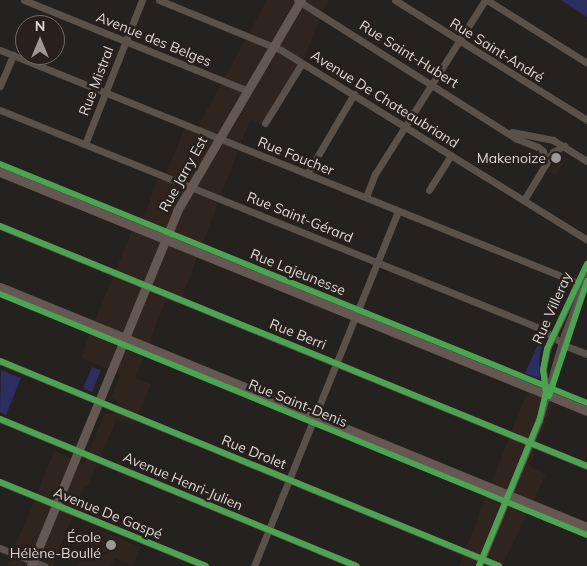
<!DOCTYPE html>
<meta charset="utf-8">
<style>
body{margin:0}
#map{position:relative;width:587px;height:566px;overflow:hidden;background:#24211f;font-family:Mulish,sans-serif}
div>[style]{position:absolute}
.built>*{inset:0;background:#30241f}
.green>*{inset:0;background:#2c2d60}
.minor>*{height:7px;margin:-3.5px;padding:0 3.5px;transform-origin:3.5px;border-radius:3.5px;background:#5a514b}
.major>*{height:9px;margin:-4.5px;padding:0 4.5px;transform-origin:4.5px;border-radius:4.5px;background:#655853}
.cycleway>*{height:6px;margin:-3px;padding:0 3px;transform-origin:3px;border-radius:3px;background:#4ca352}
.dots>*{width:14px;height:14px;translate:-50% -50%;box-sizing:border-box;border:2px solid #27201c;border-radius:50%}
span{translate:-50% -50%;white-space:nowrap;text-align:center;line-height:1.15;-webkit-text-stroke:5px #27201c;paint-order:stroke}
.street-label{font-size:14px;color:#ded8d6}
.poi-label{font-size:14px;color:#ded8d6}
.right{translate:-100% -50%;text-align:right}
.north{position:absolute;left:15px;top:15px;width:50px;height:50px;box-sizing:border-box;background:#27201c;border:1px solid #706a66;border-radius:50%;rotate:0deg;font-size:14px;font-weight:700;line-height:20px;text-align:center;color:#ded8d6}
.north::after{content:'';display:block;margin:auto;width:18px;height:22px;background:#9d9896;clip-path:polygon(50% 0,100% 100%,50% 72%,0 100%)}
</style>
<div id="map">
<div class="built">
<i style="clip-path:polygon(267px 0,328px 0,302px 63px,262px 125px,250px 120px,179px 305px,166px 300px,135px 378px,151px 384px,133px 425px,117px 419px,87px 487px,84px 487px,53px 566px,7px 566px,54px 452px,84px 464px,105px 412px,112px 415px,117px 401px,111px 398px,120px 374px,81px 358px,89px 335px,138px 216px,144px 218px,159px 174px,165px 176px,186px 125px,196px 130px)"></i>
<i style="clip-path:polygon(557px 158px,567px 158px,556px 176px,549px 172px)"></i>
<i style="clip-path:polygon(527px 392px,553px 404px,529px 466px,546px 474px,502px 566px,459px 566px)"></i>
<i style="clip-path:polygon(93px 527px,140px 547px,133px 565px,115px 558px,111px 566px,77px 566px)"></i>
</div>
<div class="green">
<i style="clip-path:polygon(561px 0,587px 0,587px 17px)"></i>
<i style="clip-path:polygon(543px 334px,539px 361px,540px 379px,525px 373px)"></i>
<i style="clip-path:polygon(92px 367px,101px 370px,92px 392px,83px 388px)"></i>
<i style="clip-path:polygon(1px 370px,21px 378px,6px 415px,0 412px)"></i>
</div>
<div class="minor">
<i style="left:24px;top:0;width:240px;rotate:22.1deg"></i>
<i style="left:159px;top:0;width:132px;rotate:22.3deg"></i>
<i style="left:281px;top:50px;width:360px;rotate:31.8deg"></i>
<i style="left:297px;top:0;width:260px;rotate:32.3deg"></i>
<i style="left:517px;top:139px;width:22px;rotate:21deg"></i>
<i style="left:538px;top:147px;width:6px;rotate:39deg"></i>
<i style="left:543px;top:151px;width:13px;rotate:77deg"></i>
<i style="left:395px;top:0;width:226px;rotate:32deg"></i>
<i style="left:487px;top:0;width:118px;rotate:32.2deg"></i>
<i style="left:0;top:50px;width:629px;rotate:21.95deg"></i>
<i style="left:0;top:86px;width:34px;rotate:-67deg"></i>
<i style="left:0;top:110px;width:585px;rotate:22deg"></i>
<i style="left:542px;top:329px;width:29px;rotate:35deg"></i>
<i style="left:566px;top:346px;width:22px;rotate:21deg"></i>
<i style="left:265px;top:123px;width:70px;rotate:-58.3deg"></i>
<i style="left:512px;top:132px;width:42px;rotate:11deg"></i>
<i style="left:553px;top:140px;width:40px;rotate:32deg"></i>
<i style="left:85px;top:144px;width:155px;rotate:-68.4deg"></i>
<i style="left:307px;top:174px;width:93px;rotate:-59.6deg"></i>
<i style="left:429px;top:190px;width:41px;rotate:-57.8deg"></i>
<i style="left:366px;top:197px;width:25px;rotate:-69deg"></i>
<i style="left:375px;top:174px;width:206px;rotate:-57.7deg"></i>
<i style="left:524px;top:200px;width:56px;rotate:-58.9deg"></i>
<i style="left:553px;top:152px;width:13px;rotate:-29deg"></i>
<i style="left:0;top:226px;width:634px;rotate:22.24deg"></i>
<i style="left:0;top:361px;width:539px;rotate:22.33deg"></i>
<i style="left:546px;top:393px;width:23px;rotate:-97deg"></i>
<i style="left:543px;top:370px;width:21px;rotate:-79deg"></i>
<i style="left:547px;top:349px;width:94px;rotate:-64.8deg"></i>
<i style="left:0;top:419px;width:385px;rotate:22.4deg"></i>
<i style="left:0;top:482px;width:222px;rotate:22.2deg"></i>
<i style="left:0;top:548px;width:48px;rotate:22.2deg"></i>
<i style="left:254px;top:566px;width:383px;rotate:-67.9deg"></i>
<i style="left:479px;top:566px;width:157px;rotate:-67.5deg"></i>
<i style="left:539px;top:421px;width:90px;rotate:-73.8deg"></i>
<i style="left:564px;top:335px;width:64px;rotate:-69deg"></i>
</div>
<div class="major">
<i style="left:0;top:172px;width:634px;rotate:22.15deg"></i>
<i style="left:0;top:287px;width:634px;rotate:22.24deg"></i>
<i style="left:31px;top:566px;width:384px;rotate:-67.6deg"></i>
<i style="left:177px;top:211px;width:245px;rotate:-59.6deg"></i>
</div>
<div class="cycleway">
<i style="left:0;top:164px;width:634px;rotate:22.15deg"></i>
<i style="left:0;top:226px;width:634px;rotate:22.24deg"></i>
<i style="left:0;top:294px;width:635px;rotate:22.32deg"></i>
<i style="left:0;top:361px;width:539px;rotate:22.33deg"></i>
<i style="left:549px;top:396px;width:121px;rotate:-71.7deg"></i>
<i style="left:0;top:419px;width:385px;rotate:22.4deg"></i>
<i style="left:0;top:482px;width:222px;rotate:22.2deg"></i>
<i style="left:479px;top:566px;width:160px;rotate:-67.6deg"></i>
<i style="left:540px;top:418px;width:26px;rotate:-77deg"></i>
<i style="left:546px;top:393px;width:23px;rotate:-97deg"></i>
<i style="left:543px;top:370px;width:21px;rotate:-79deg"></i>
<i style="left:547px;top:349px;width:94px;rotate:-64.8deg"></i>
</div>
<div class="dots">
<i style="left:556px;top:158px;background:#9d9896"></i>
<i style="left:111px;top:545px;background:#9d9896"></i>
</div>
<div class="street-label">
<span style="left:154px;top:39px;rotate:22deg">Avenue des Belges</span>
<span style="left:497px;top:50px;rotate:32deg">Rue Saint-André</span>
<span style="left:409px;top:54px;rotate:32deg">Rue Saint-Hubert</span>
<span style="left:96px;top:81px;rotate:-69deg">Rue Mistral</span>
<span style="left:385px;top:99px;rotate:32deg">Avenue De Chateaubriand</span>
<span style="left:296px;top:156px;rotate:22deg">Rue Foucher</span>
<span style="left:183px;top:174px;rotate:-61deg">Rue Jarry Est</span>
<span style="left:300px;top:217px;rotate:22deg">Rue Saint-Gérard</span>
<span style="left:298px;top:272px;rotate:22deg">Rue Lajeunesse</span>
<span style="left:552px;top:308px;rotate:-66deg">Rue Villeray</span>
<span style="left:298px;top:334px;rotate:22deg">Rue Berri</span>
<span style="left:298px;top:403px;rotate:22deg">Rue Saint-Denis</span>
<span style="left:254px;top:452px;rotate:22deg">Rue Drolet</span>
<span style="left:183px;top:481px;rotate:23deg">Avenue Henri-Julien</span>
<span style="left:108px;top:513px;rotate:22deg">Avenue De Gaspé</span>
</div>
<div class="poi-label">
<span class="right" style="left:546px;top:158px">Makenoize</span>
<span class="right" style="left:101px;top:545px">École<br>Hélène-Boullé</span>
</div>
<div class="north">N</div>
</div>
